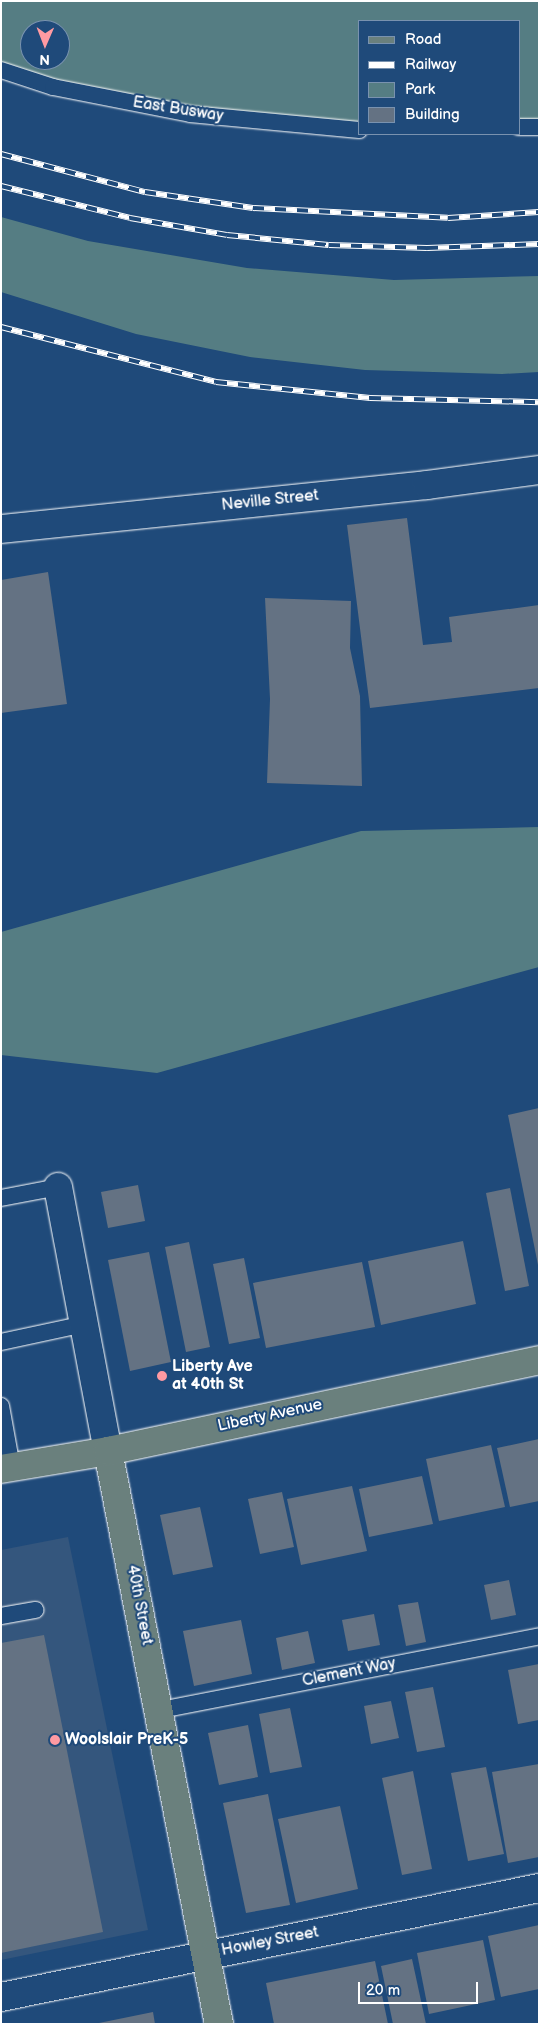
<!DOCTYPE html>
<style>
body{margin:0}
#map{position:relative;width:540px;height:2025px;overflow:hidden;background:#1f4a7a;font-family:"Balsamiq Sans",sans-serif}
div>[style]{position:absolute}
.built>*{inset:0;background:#34567d}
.green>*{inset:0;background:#557d83}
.building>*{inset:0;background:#647283}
.roads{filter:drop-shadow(0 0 1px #fff) drop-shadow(0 0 1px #fff)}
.lane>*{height:16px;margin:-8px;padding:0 8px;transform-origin:8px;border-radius:8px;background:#1f4a7a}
.street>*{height:28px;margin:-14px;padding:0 14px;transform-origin:14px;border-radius:14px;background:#1f4a7a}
.primary>*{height:28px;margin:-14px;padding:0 14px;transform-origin:14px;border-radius:14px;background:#6a807d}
.rail>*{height:5.5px;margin-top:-2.75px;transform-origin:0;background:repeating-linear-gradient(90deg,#1f4a7a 0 11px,#fff 0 22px);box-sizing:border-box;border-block:1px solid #fff}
.dots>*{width:14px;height:14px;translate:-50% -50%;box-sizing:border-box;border:2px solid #1f4a7a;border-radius:50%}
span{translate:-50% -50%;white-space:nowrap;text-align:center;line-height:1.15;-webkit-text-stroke:4px #1f4a7a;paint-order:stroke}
.street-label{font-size:16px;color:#fff}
.poi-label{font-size:16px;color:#fff;font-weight:700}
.left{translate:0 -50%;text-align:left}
.frame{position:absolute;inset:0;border:2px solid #fff;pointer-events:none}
.legend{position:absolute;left:358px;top:20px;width:162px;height:115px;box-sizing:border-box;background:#1f4a7a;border:1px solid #7992af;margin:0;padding:6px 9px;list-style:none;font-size:15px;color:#fff}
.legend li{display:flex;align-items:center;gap:10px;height:25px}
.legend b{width:25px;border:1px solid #7992af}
.north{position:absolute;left:20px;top:20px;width:50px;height:50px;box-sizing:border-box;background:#1f4a7a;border:1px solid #7992af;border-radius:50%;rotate:181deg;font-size:14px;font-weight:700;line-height:20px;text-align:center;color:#fff}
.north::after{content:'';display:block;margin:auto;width:18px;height:22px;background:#ff9aa2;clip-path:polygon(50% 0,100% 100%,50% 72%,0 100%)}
.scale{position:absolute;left:358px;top:1982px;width:120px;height:22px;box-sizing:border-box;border:2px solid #fff;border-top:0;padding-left:6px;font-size:15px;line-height:18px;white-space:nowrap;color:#fff;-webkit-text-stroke:4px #1f4a7a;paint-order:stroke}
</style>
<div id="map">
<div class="built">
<i style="clip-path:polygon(68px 1537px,148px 1930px,1px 1960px,1px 1550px)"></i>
</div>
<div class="green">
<i style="clip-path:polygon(evenodd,1px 1px,539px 1px,539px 127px,519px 127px,519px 21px,359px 21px,359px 130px,190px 114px,1px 70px,1px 1px,30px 30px,60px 30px,60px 60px,30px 60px,30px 30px)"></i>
<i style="clip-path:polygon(1px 217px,88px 241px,247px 268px,394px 280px,539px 276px,539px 372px,502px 374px,365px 370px,250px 357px,136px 334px,1px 292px)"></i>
<i style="clip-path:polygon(539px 827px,539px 967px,157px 1073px,1px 1055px,1px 932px,361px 831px)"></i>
</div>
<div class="building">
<i style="clip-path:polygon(407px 518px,423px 645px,452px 642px,449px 617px,539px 605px,539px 688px,370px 708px,347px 525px)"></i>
<i style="clip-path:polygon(48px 572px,67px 704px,1px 713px,1px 580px)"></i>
<i style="clip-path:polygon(265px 598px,351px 601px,350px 648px,360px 696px,362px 786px,267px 783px,270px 699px)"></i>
<i style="clip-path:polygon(539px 1108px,539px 1265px,538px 1265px,508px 1115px)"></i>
<i style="clip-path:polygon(138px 1185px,145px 1221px,108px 1228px,101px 1192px)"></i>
<i style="clip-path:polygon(510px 1188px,529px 1286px,505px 1291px,486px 1193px)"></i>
<i style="clip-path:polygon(463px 1241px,476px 1304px,381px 1325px,368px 1261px)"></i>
<i style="clip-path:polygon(189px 1242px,210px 1347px,186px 1352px,165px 1247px)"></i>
<i style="clip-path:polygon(149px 1252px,171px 1362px,130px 1371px,108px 1260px)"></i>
<i style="clip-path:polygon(244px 1258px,260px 1338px,229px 1344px,213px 1264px)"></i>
<i style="clip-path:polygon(362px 1262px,375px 1327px,266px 1348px,253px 1283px)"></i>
<i style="clip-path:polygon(539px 1439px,539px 1501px,510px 1507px,497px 1448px)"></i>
<i style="clip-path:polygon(491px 1445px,505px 1507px,439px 1521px,426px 1459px)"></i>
<i style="clip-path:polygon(422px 1476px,433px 1524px,369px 1537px,359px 1489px)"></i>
<i style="clip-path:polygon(352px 1486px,367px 1551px,301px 1565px,287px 1499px)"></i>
<i style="clip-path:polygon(282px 1492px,294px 1547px,260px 1554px,248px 1499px)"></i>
<i style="clip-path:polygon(200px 1507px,213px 1567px,173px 1575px,160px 1515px)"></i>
<i style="clip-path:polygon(509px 1580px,516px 1615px,491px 1620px,484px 1585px)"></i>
<i style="clip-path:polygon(418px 1602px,426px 1642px,406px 1646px,398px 1605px)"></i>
<i style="clip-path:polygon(374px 1614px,380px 1645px,348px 1651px,342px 1620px)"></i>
<i style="clip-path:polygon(241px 1620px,252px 1674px,194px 1686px,183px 1631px)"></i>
<i style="clip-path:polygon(308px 1631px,315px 1663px,282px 1670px,276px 1638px)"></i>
<i style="clip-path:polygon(44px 1635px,103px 1932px,1px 1953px,1px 1643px)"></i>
<i style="clip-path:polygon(539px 1664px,539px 1720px,518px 1724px,508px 1670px)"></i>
<i style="clip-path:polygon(433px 1687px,445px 1747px,417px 1752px,405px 1692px)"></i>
<i style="clip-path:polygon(391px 1701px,399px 1738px,371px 1744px,364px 1706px)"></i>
<i style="clip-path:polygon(290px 1708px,302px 1767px,270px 1773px,259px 1714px)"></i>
<i style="clip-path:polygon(248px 1725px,258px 1777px,219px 1785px,208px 1733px)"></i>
<i style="clip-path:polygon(539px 1764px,539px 1857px,508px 1863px,492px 1772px)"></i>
<i style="clip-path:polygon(486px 1767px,504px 1854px,468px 1861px,451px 1773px)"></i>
<i style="clip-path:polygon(413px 1771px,432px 1869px,402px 1875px,382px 1778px)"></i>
<i style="clip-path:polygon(268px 1794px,290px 1905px,246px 1913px,223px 1803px)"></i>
<i style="clip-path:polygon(340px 1806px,358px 1889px,296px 1903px,278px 1819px)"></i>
<i style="clip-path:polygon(539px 1925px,539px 1989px,501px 1997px,488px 1936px)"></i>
<i style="clip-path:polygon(483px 1940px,495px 2000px,429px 2014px,417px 1953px)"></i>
<i style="clip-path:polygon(412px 1959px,426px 2024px,393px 2024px,381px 1966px)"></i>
<i style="clip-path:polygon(375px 1961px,388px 2024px,274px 2024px,266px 1983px)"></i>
<i style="clip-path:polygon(153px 2012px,155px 2024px,99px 2024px,99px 2023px)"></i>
</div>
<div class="roads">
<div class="lane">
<i style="left:1px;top:70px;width:55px;rotate:18.1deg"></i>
<i style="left:53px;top:87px;width:140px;rotate:11.1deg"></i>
<i style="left:190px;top:114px;width:170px;rotate:5.4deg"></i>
<i style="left:519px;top:127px;width:20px"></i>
<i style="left:1px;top:1198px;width:58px;rotate:-10.9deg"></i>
<i style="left:1px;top:1342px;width:86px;rotate:-12.1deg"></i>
<i style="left:1px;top:1406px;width:62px;rotate:79.8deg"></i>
<i style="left:1px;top:1616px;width:35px;rotate:-10deg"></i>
<i style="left:160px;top:1710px;width:386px;rotate:-11deg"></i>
</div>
<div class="street">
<i style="left:1px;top:529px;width:428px;rotate:-5.9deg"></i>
<i style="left:427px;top:485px;width:113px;rotate:-7.6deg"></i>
<i style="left:58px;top:1187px;width:269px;rotate:79.3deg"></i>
<i style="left:1px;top:1997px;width:549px;rotate:-11.45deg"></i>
</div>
<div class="primary">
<i style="left:108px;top:1451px;width:584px;rotate:79.04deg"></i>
<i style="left:1px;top:1469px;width:109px;rotate:-9.5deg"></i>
<i style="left:108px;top:1451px;width:441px;rotate:-11.9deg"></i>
</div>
</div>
<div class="rail">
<i style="left:1px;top:154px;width:149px;rotate:14.8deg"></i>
<i style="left:145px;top:192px;width:109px;rotate:8.4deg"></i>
<i style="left:253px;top:208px;width:195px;rotate:2.9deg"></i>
<i style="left:448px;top:218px;width:91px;rotate:-3.8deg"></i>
<i style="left:1px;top:186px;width:133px;rotate:13.9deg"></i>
<i style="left:130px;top:218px;width:98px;rotate:9.9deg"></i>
<i style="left:227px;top:235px;width:102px;rotate:5.6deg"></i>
<i style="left:329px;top:245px;width:98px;rotate:1.8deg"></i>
<i style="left:427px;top:248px;width:112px;rotate:-2deg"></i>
<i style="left:1px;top:327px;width:222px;rotate:14.3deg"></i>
<i style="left:216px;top:382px;width:155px;rotate:5.9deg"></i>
<i style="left:370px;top:398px;width:169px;rotate:1.4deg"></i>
</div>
<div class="dots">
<i style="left:162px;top:1376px;background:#ff9aa2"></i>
<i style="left:55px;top:1740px;background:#ff9aa2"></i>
</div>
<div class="street-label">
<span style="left:178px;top:110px;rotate:9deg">East Busway</span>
<span style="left:270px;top:501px;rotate:-6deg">Neville Street</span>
<span style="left:270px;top:1416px;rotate:-12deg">Liberty Avenue</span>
<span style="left:139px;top:1605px;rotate:79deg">40th Street</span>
<span style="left:349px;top:1673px;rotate:-11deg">Clement Way</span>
<span style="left:270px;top:1942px;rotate:-11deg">Howley Street</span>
</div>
<div class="poi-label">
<span class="left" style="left:172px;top:1376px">Liberty Ave<br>at 40th St</span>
<span class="left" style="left:65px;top:1740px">Woolslair PreK-5</span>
</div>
<div class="frame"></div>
<ul class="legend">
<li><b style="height:6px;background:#6a807d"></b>Road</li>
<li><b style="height:6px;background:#fff"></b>Railway</li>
<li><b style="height:14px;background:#557d83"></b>Park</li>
<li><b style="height:14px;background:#647283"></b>Building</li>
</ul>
<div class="north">N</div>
<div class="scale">20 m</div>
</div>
